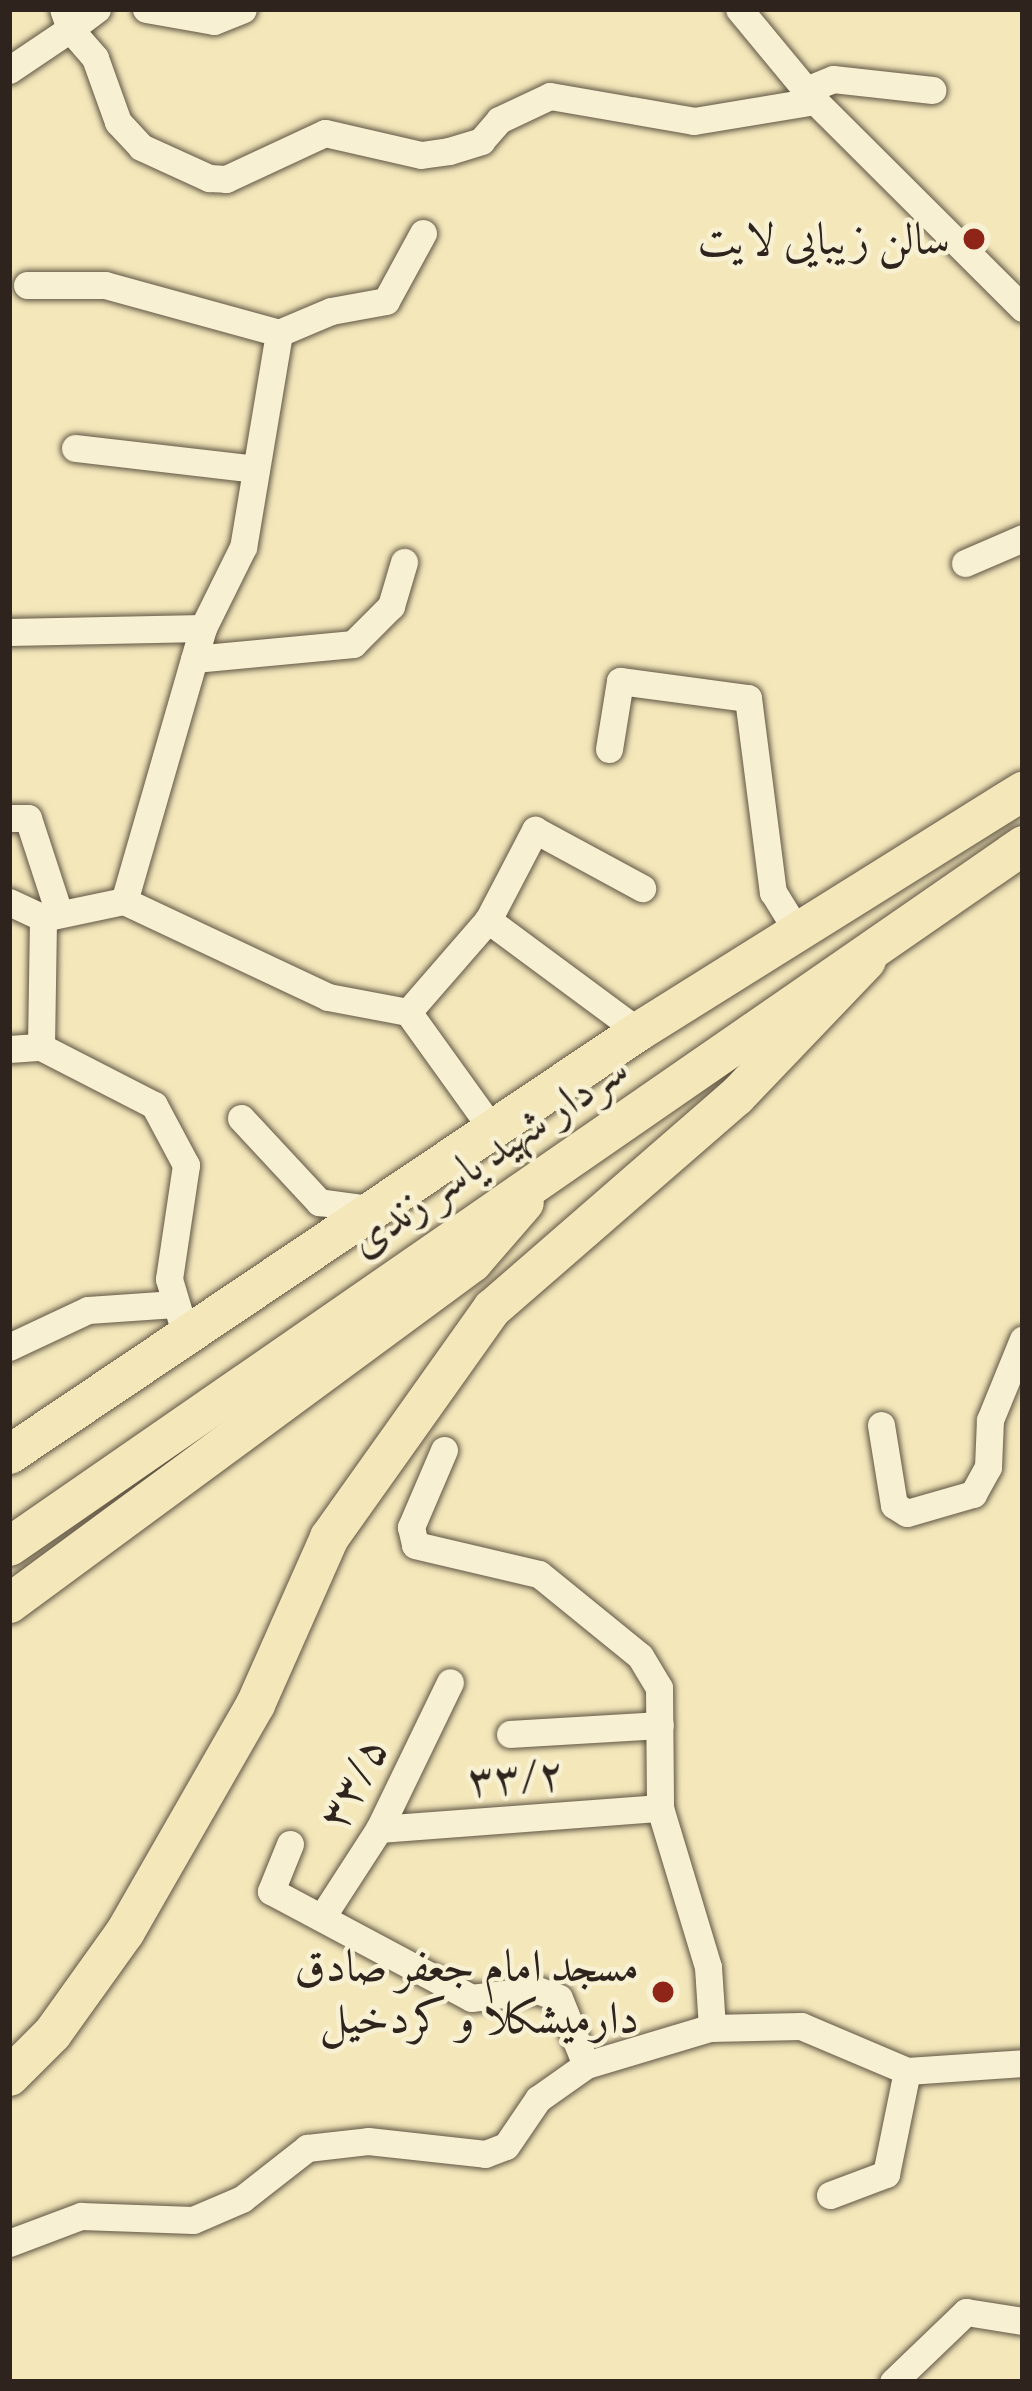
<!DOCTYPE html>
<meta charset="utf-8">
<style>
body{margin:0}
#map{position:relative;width:1032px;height:2391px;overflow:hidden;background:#f4e8bb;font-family:"EB Garamond",Amiri,serif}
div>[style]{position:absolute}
.roads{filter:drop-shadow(0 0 3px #605544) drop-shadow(0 0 3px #605544)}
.minor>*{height:27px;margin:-13.5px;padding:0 13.5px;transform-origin:13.5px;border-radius:13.5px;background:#f8f0d3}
.highway>*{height:39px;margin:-19.5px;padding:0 19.5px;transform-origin:19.5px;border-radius:19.5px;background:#f4e8bb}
.dots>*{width:33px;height:33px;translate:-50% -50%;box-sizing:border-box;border:6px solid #f8f0d3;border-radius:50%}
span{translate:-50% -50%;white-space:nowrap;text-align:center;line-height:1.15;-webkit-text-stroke:9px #f8f0d3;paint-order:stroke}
.poi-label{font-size:45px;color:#2f241d}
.right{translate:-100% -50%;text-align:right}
.street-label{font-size:45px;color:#2f241d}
.frame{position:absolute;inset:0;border:12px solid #2f241d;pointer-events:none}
</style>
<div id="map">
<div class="roads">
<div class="minor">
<i style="left:97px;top:9px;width:34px;rotate:143deg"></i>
<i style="left:70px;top:29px;width:38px;rotate:49deg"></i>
<i style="left:95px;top:58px;width:68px;rotate:70.2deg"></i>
<i style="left:118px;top:122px;width:34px;rotate:47deg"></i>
<i style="left:141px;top:147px;width:75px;rotate:24.5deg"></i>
<i style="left:209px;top:178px;width:17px;rotate:3deg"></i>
<i style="left:226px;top:179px;width:109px;rotate:-24.9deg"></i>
<i style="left:325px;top:133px;width:98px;rotate:12.9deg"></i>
<i style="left:421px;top:155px;width:28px;rotate:-8deg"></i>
<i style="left:449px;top:151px;width:34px;rotate:-17deg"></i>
<i style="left:481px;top:141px;width:28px;rotate:-49deg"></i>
<i style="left:499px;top:120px;width:56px;rotate:-25.2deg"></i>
<i style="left:550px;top:96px;width:146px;rotate:9.8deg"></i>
<i style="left:694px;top:121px;width:123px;rotate:-9.4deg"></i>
<i style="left:146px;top:9px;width:69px;rotate:10deg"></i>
<i style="left:214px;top:21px;width:31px;rotate:-22deg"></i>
<i style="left:739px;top:9px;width:119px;rotate:50.4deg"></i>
<i style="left:815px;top:101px;width:293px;rotate:44.9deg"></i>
<i style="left:9px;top:70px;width:73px;rotate:-33.9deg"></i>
<i style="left:70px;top:29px;width:21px;rotate:-109deg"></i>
<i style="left:806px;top:90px;width:29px;rotate:-22deg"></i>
<i style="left:833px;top:79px;width:100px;rotate:6.3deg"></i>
<i style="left:423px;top:233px;width:77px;rotate:118.6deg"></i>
<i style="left:386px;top:301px;width:56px;rotate:169.7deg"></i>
<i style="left:331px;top:311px;width:56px;rotate:157.1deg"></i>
<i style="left:279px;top:333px;width:217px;rotate:99.5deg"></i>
<i style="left:243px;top:547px;width:90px;rotate:116.3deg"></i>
<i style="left:203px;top:628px;width:284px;rotate:106.1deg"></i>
<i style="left:124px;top:901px;width:225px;rotate:25.2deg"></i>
<i style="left:328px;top:997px;width:81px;rotate:10.6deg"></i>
<i style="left:408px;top:1012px;width:149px;rotate:54.3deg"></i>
<i style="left:27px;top:285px;width:78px"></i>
<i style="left:105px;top:285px;width:180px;rotate:15.4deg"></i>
<i style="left:75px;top:448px;width:182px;rotate:6.6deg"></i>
<i style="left:965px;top:563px;width:63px;rotate:-23.3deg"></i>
<i style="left:9px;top:632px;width:194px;rotate:-1.2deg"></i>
<i style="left:194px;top:659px;width:160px;rotate:-5.4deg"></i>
<i style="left:353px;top:644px;width:54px;rotate:-45deg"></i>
<i style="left:391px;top:606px;width:46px;rotate:-73.5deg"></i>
<i style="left:609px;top:749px;width:69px;rotate:-80.8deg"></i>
<i style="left:620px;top:681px;width:129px;rotate:7.6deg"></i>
<i style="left:748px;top:698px;width:196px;rotate:82.7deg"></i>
<i style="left:773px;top:892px;width:46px;rotate:58.4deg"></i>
<i style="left:9px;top:818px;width:19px"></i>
<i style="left:28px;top:818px;width:97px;rotate:71.9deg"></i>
<i style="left:9px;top:902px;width:38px;rotate:25deg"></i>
<i style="left:408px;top:1012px;width:122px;rotate:-49deg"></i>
<i style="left:638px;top:1031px;width:187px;rotate:-143.5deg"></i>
<i style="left:488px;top:920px;width:102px;rotate:-62.4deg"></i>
<i style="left:535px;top:830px;width:122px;rotate:28.5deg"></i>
<i style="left:41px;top:1047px;width:129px;rotate:-89.1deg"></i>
<i style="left:43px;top:918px;width:83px;rotate:-11.9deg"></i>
<i style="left:9px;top:1049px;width:32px;rotate:-4deg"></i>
<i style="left:41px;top:1047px;width:127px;rotate:27.2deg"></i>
<i style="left:154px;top:1105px;width:68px;rotate:61.9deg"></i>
<i style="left:186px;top:1165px;width:115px;rotate:98.5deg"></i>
<i style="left:169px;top:1279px;width:59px;rotate:73.4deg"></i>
<i style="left:241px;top:1118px;width:115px;rotate:47.1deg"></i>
<i style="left:319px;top:1202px;width:59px;rotate:7.9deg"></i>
<i style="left:9px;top:1347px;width:87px;rotate:-25.1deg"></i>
<i style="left:88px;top:1310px;width:87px;rotate:-3.9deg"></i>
<i style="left:881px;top:1425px;width:81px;rotate:80.8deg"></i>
<i style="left:894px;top:1505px;width:15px;rotate:32deg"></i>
<i style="left:907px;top:1513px;width:69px;rotate:-16.1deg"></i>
<i style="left:973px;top:1494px;width:31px;rotate:-61deg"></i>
<i style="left:988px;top:1467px;width:47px;rotate:-87.6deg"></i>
<i style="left:990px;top:1420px;width:87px;rotate:-67.8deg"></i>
<i style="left:444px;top:1450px;width:84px;rotate:113.2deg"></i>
<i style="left:411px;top:1527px;width:18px;rotate:77deg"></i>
<i style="left:415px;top:1545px;width:127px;rotate:13.2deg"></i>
<i style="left:539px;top:1574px;width:130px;rotate:39.1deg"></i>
<i style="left:640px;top:1656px;width:37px;rotate:59deg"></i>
<i style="left:659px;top:1688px;width:120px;rotate:89.5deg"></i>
<i style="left:660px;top:1808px;width:166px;rotate:73.2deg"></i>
<i style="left:708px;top:1967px;width:61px;rotate:86.2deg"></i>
<i style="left:510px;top:1734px;width:150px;rotate:-3.4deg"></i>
<i style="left:379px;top:1829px;width:282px;rotate:-4.3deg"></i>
<i style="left:290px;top:1844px;width:51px;rotate:112deg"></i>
<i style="left:271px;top:1891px;width:227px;rotate:28.1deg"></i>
<i style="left:471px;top:1998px;width:66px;rotate:-6.9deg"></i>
<i style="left:537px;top:1990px;width:23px;rotate:20deg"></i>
<i style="left:559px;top:1998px;width:72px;rotate:68.1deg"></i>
<i style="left:322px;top:1917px;width:105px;rotate:-57.1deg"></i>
<i style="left:379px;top:1829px;width:163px;rotate:-64.2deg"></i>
<i style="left:830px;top:2195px;width:60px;rotate:-20.6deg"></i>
<i style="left:886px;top:2174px;width:105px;rotate:-78.5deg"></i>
<i style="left:9px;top:2243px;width:77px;rotate:-20.6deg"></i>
<i style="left:81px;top:2216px;width:112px;rotate:2deg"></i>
<i style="left:193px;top:2220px;width:53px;rotate:-23.2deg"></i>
<i style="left:242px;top:2199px;width:83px;rotate:-38.1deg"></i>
<i style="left:307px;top:2148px;width:61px;rotate:-6.5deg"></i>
<i style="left:368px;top:2141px;width:118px;rotate:6.3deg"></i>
<i style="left:485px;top:2154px;width:22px;rotate:-21deg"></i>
<i style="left:506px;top:2146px;width:57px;rotate:-55.8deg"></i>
<i style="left:538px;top:2099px;width:59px;rotate:-35.3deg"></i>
<i style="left:586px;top:2065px;width:128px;rotate:-16.7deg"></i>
<i style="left:709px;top:2028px;width:92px;rotate:-1.2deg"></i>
<i style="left:801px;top:2026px;width:115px;rotate:23deg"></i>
<i style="left:907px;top:2071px;width:116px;rotate:-3.9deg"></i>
<i style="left:893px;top:2382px;width:101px;rotate:-43.8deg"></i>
<i style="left:966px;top:2312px;width:58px;rotate:9deg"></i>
</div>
<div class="highway">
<i style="left:9px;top:1454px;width:758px;rotate:-33.92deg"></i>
<i style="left:638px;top:1031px;width:454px;rotate:-32deg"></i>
<i style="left:9px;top:1546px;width:1233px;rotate:-34.66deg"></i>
<i style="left:9px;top:1603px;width:575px;rotate:-36.37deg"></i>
<i style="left:472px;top:1262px;width:79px;rotate:-49.1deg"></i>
<i style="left:9px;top:2076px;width:61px;rotate:-45deg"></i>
<i style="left:52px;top:2033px;width:125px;rotate:-54.4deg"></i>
<i style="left:125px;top:1931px;width:262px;rotate:-60.2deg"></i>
<i style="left:255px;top:1704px;width:183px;rotate:-66.1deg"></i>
<i style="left:329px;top:1537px;width:281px;rotate:-54.6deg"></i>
<i style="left:492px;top:1308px;width:323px;rotate:-41deg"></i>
<i style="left:736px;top:1096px;width:188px;rotate:-46.3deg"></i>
</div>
</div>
<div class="dots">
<i style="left:974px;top:239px;background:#8f2418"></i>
<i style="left:663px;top:1992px;background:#8f2418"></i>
</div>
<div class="poi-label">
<span class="right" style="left:950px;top:239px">سالن زیبایی لایت</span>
<span class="right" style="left:639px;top:1992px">مسجد امام جعفر صادق<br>دارمیشکلا و کردخیل</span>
</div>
<div class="street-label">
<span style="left:488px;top:1154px;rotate:-34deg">سردار شهید یاسر زندی</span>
<span style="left:516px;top:1776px;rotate:-4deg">۳۳/۲</span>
<span style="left:352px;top:1782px;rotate:-62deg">۳۳/۵</span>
</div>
<div class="frame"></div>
</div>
